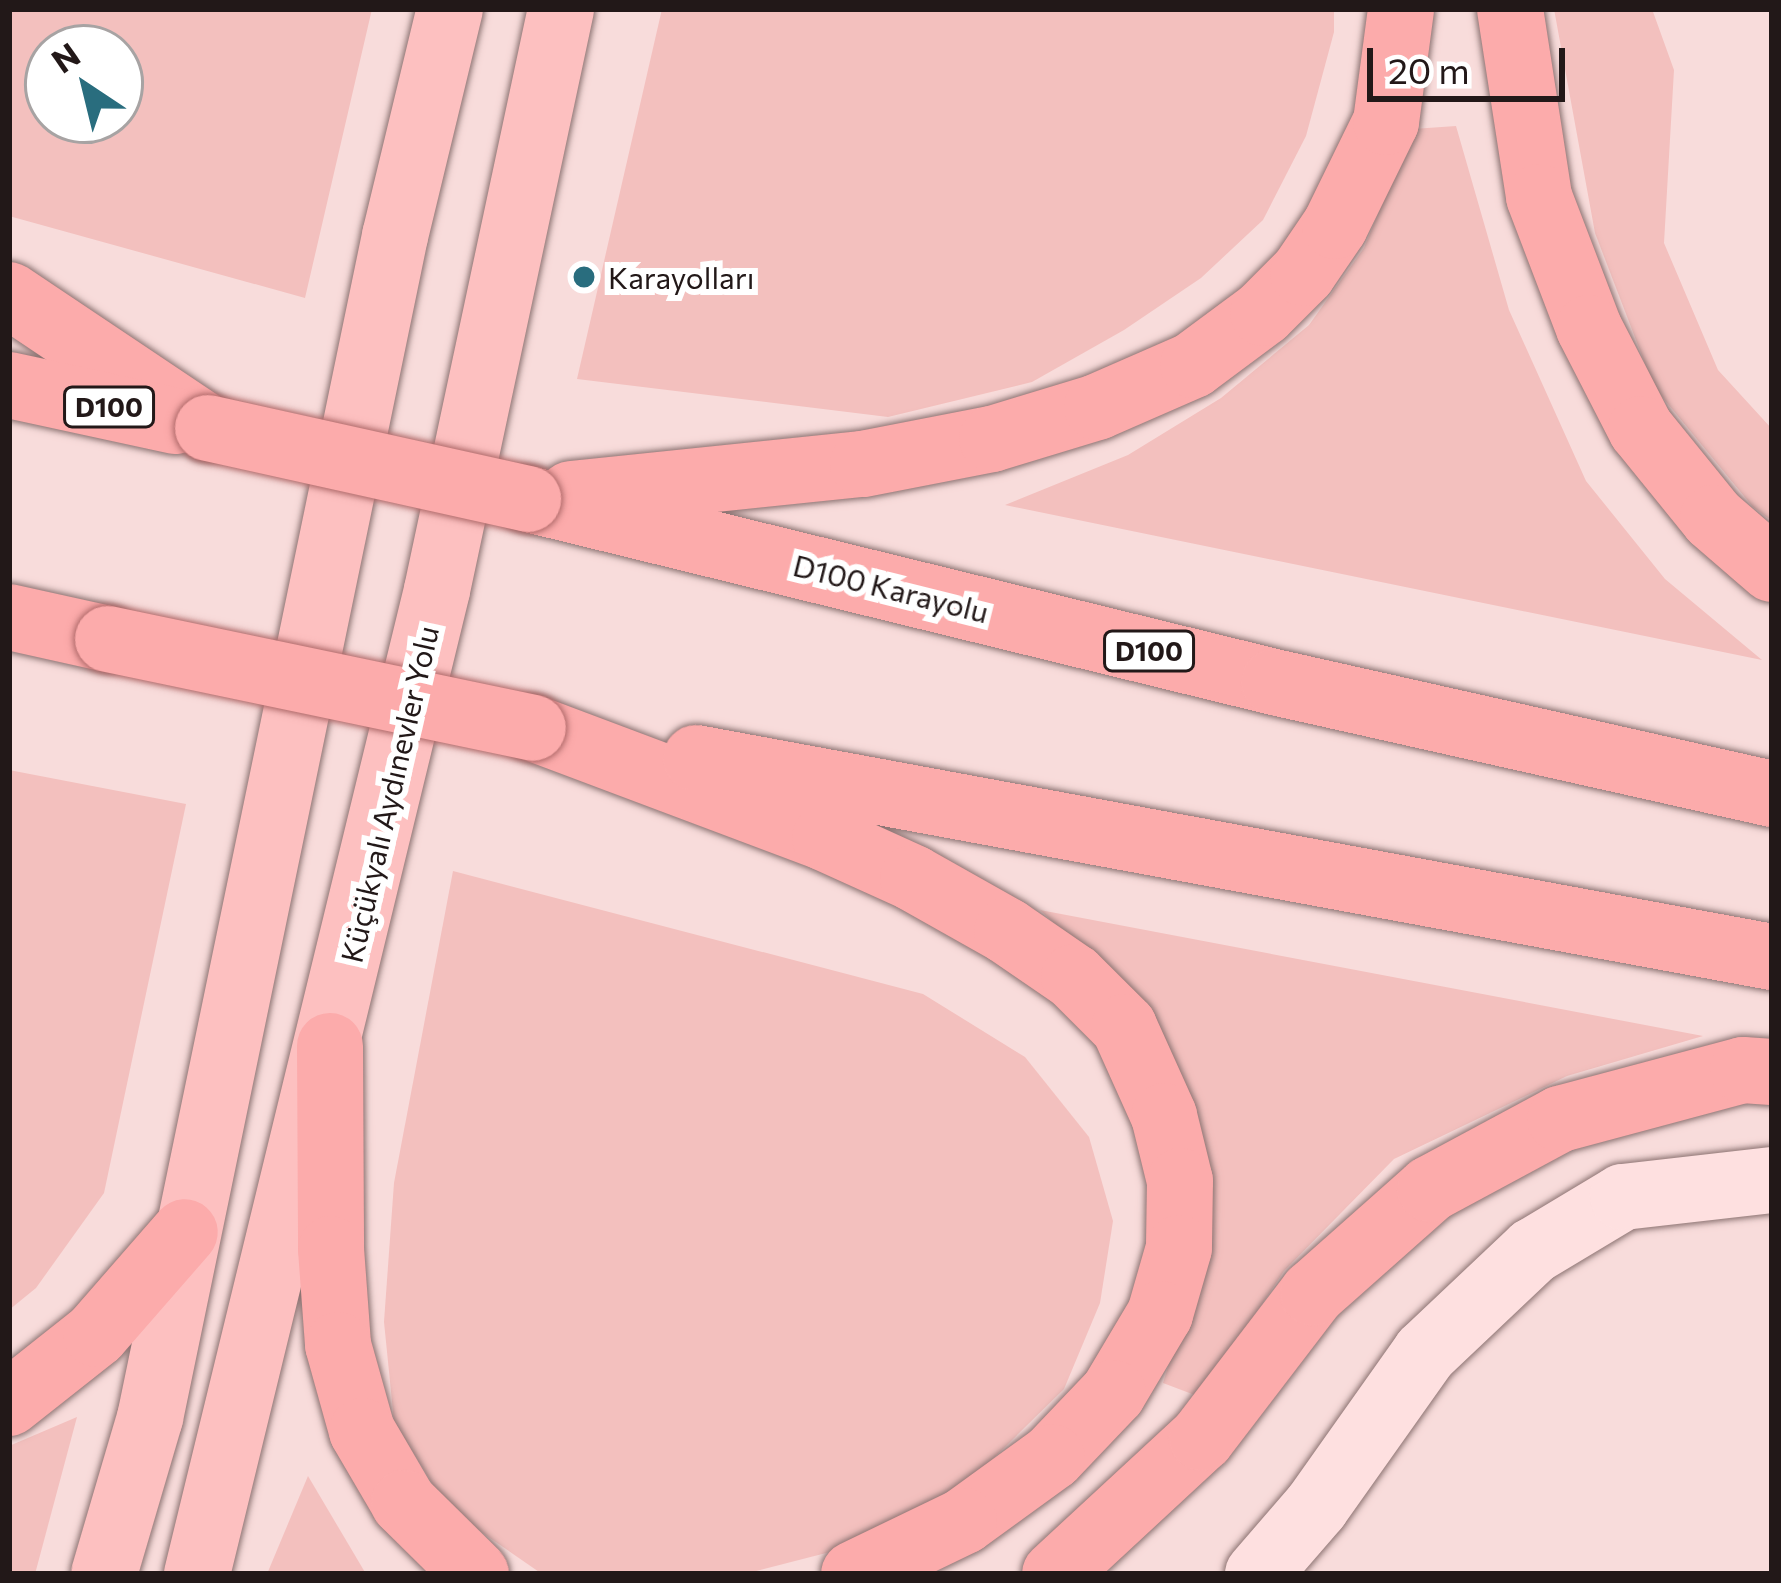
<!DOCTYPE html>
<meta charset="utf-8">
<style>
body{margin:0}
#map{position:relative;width:1781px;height:1583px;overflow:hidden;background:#f8dcdb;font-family:Commissioner,sans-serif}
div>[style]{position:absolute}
.green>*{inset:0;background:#f3c0be}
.roads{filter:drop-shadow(0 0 3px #8c7372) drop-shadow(0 0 3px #8c7372)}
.secondary>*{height:66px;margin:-33px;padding:0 33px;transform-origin:33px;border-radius:33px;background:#fee0e0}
.primary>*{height:66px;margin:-33px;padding:0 33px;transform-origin:33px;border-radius:33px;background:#fdc0c0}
.trunk>*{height:66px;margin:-33px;padding:0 33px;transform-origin:33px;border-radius:33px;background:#fcabab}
.bridges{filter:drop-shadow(0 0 3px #b06a6a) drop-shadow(0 0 3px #b06a6a)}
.trunk-bridge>*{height:66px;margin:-33px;padding:0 33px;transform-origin:33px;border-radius:33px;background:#fcabab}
.dots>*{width:33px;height:33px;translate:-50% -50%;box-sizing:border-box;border:6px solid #fff;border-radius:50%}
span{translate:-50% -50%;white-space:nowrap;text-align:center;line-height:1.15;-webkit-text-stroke:12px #fff;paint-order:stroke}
.shield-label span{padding:3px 9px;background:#fff;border:3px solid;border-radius:9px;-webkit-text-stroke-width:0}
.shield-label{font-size:27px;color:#221818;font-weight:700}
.poi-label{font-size:30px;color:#221818}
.left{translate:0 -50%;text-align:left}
.street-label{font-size:30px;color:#221818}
.frame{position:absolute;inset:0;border:12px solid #221818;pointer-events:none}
.north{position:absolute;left:24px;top:24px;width:120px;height:120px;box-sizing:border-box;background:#fff;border:3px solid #a7a3a3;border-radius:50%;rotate:325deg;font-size:33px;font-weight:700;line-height:48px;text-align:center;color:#221818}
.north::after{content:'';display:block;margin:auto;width:42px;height:54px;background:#296d7e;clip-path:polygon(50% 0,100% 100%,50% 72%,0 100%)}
.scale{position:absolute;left:1367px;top:48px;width:198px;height:54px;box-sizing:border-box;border:6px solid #221818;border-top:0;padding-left:15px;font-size:36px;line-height:42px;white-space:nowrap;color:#221818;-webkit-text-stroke:9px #fff;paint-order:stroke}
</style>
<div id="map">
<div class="green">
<i style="clip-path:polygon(evenodd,9px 9px,372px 9px,305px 298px,9px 216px,9px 9px,120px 48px,120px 120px,48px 120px,48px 48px,120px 48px)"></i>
<i style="clip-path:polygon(662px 9px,1334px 9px,1334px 32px,1306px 136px,1263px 220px,1201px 278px,1124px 330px,1032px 382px,888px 417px,577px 379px)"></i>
<i style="clip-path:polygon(1554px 9px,1652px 9px,1674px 70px,1664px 243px,1718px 370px,1772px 429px,1772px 521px,1753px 507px,1654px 387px,1595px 233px)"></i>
<i style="clip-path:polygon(1456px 126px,1509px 310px,1586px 481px,1665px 579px,1762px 660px,1005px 505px,1128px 455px,1221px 398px,1309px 325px,1364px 248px,1413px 129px)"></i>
<i style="clip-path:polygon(9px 770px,186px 804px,104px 1193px,36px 1288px,9px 1310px)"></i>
<i style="clip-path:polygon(453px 871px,923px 994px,1025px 1057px,1089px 1137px,1113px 1221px,1100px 1303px,1064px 1389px,958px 1493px,830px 1552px,745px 1574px,542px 1574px,448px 1509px,394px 1421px,384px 1322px,394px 1183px)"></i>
<i style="clip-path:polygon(1040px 910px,1703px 1036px,1567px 1076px,1394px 1159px,1284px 1271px,1200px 1397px,1163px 1383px,1197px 1274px,1095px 961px)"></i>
<i style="clip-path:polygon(77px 1417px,35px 1574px,9px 1574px,9px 1446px)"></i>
<i style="clip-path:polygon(308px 1476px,366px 1574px,267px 1574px)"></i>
</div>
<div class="roads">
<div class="secondary">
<i style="left:1258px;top:1574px;width:89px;rotate:-49.1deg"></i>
<i style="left:1316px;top:1507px;width:189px;rotate:-54.7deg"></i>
<i style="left:1425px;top:1353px;width:149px;rotate:-43.4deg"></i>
<i style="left:1533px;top:1251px;width:105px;rotate:-31deg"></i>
<i style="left:1623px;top:1197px;width:150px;rotate:-6.5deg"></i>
</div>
<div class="primary">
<i style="left:104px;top:1574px;width:163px;rotate:-73.6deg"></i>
<i style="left:150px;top:1418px;width:1207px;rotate:-78.29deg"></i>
<i style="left:395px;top:236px;width:234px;rotate:-76.4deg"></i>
<i style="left:197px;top:1574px;width:1013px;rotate:-76.29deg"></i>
<i style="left:437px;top:590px;width:594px;rotate:-77.95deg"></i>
</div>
<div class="trunk">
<i style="left:1510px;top:9px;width:190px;rotate:81.2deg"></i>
<i style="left:1539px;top:197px;width:140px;rotate:69.1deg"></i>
<i style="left:1589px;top:328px;width:114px;rotate:62.8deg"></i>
<i style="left:1641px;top:429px;width:114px;rotate:51deg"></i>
<i style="left:1713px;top:518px;width:78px;rotate:40.8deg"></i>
<i style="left:9px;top:295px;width:239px;rotate:33.8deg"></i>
<i style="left:9px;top:385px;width:170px;rotate:12.2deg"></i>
<i style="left:571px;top:494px;width:294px;rotate:-5.9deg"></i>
<i style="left:863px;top:464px;width:131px;rotate:-11deg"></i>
<i style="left:992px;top:439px;width:110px;rotate:-16.9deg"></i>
<i style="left:1097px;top:407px;width:105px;rotate:-23.6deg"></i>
<i style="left:1193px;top:365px;width:87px;rotate:-36.6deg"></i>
<i style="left:1263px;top:313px;width:57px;rotate:-45deg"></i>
<i style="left:1303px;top:273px;width:57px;rotate:-55.8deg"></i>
<i style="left:1335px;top:226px;width:116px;rotate:-63.9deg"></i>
<i style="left:1386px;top:122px;width:114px;rotate:-82.4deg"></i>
<i style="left:528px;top:499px;width:768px;rotate:13.78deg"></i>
<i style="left:1274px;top:682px;width:510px;rotate:12.67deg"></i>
<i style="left:9px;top:617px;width:101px;rotate:12.5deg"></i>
<i style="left:533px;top:728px;width:312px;rotate:20.6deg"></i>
<i style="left:825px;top:838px;width:97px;rotate:24.4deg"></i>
<i style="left:913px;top:878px;width:108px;rotate:29.4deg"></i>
<i style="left:1007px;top:931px;width:81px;rotate:34.5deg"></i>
<i style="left:1074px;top:977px;width:71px;rotate:45deg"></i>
<i style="left:1124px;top:1027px;width:98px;rotate:65.8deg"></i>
<i style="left:1164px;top:1116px;width:67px;rotate:76.2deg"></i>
<i style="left:1180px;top:1181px;width:67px;rotate:90.9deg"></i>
<i style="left:1179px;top:1248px;width:69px;rotate:106.1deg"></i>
<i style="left:1160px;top:1314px;width:92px;rotate:120.7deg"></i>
<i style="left:1113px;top:1393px;width:88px;rotate:133.6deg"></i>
<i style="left:1052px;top:1457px;width:109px;rotate:144deg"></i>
<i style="left:964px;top:1521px;width:122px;rotate:154.3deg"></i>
<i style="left:696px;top:758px;width:1094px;rotate:10.48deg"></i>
<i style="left:330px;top:1046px;width:203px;rotate:89.7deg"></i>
<i style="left:331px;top:1249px;width:96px;rotate:85.8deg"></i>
<i style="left:338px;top:1345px;width:89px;rotate:74.4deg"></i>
<i style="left:362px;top:1431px;width:83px;rotate:59.7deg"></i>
<i style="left:404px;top:1503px;width:101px;rotate:44.6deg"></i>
<i style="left:9px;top:1403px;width:111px;rotate:-38.4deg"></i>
<i style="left:96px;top:1334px;width:135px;rotate:-48.9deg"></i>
<i style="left:1055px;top:1574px;width:200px;rotate:-42.8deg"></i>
<i style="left:1202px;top:1438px;width:183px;rotate:-52.6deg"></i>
<i style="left:1313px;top:1293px;width:157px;rotate:-41.6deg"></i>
<i style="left:1430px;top:1189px;width:148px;rotate:-28.3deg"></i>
<i style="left:1560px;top:1119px;width:189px;rotate:-15deg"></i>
<i style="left:1743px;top:1070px;width:29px;rotate:4deg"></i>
</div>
</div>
<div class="bridges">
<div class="trunk-bridge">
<i style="left:208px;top:428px;width:328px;rotate:12.5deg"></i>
<i style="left:108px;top:639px;width:434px;rotate:11.8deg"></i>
</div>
</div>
<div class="dots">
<i style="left:584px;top:277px;background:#296d7e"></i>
</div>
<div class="shield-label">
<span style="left:109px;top:407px">D100</span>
<span style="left:1149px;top:651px">D100</span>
</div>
<div class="poi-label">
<span class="left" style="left:608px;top:277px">Karayolları</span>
</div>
<div class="street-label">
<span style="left:891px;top:588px;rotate:14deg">D100 Karayolu</span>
<span style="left:389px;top:794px;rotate:-77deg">Küçükyalı Aydınevler Yolu</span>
</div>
<div class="frame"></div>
<div class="north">N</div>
<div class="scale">20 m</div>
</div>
